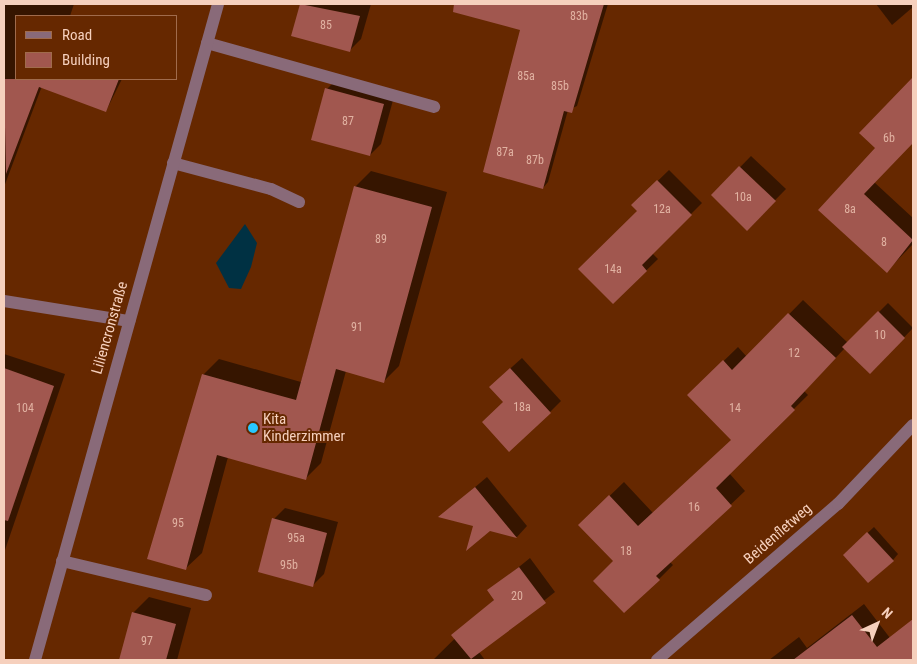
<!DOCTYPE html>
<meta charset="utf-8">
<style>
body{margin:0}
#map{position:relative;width:917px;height:664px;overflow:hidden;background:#662800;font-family:"Roboto Condensed",sans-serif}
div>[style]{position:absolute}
.water>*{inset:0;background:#003143}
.shadow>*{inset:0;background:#0007}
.building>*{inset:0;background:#a1574f}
.minor>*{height:12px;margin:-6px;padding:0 6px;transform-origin:6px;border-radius:6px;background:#896a79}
.dots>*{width:14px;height:14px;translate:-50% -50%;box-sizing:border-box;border:2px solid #662800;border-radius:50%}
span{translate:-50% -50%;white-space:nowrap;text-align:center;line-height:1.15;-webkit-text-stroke:4px #662800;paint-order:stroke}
.number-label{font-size:12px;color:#e1b2a2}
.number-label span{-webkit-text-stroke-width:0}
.street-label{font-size:15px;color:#f6d0bd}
.poi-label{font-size:15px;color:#f6d0bd}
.left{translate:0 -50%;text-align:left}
.frame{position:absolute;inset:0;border:5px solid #f6d0bd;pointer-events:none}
.legend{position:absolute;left:15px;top:15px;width:162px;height:65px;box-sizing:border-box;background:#662800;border:1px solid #a06b4c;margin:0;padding:6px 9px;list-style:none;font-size:15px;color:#f6d0bd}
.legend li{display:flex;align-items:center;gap:10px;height:25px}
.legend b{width:25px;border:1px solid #a06b4c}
.north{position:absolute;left:852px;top:599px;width:50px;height:50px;-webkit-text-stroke:4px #662800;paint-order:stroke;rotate:43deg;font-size:14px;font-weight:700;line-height:20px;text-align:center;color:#f6d0bd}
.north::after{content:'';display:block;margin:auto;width:18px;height:22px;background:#f6d0bd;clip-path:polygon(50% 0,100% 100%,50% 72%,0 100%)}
</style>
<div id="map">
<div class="water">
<i style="clip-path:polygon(245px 224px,257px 243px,251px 267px,241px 289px,229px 288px,216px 263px)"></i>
</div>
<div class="shadow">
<i style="clip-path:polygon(4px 4px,74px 4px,70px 16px,16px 16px,16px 79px,122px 79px,106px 111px,42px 86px,4px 187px)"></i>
<i style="clip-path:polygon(302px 4px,371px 4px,361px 39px,350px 50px,293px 35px)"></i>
<i style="clip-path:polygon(456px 4px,608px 4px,577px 106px,568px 110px,548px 182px,543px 188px,522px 29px,454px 11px)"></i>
<i style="clip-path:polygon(876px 4px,913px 4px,913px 7px,892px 25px)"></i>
<i style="clip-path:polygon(338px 78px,395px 93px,381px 144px,370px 155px,327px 89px)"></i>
<i style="clip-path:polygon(913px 79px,913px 142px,874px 182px,913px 218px,913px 244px,887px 271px,819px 210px,877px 148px,861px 133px)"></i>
<i style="clip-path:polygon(751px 156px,786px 189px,747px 229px,713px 195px)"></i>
<i style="clip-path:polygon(669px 170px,702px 203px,652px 253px,658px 259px,613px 303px,639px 211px,633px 205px)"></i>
<i style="clip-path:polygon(371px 171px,447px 192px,399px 366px,384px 381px,346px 371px,321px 463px,306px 478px,228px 457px,202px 553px,186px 568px,203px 375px,219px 359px,301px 382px,355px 187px)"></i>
<i style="clip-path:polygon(803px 300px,848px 343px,888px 303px,913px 328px,870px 373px,845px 348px,804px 391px,808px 395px,729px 473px,745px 491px,670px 562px,673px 565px,659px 579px,614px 561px,594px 511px,624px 482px,653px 513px,732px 440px,703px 381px,738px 347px,747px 357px)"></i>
<i style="clip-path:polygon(4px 354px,65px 374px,4px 553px)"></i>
<i style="clip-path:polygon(522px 358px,561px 401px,550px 412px,504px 402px,502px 376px)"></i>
<i style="clip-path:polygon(487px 477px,527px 526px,517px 537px,441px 516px)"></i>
<i style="clip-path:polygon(285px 508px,338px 522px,324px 574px,313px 585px,274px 519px)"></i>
<i style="clip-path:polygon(874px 527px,898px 554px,893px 560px,844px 555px)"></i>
<i style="clip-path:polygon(530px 558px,555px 592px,479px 652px,485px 660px,433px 660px,495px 599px,489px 591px)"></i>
<i style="clip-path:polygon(149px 597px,191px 608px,177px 660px,120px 660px,133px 613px)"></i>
<i style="clip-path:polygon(864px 604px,900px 651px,891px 660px,769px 660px,799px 637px,807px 648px)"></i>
</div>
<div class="building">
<i style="clip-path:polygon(300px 4px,360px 16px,350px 52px,291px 36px)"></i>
<i style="clip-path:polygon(454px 4px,604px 4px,572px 113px,564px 111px,543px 189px,483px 172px,520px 30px,453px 12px)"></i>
<i style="clip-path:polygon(913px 77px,913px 143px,864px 194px,913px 240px,887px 273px,818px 210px,875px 148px,859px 133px)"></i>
<i style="clip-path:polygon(4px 79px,119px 79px,106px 112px,39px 87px,6px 174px)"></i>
<i style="clip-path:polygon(325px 88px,384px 104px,370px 156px,311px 140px)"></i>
<i style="clip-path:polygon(739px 166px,776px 201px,747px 231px,711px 195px)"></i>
<i style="clip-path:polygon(657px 180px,692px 215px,642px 265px,647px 271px,613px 304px,578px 269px,637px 211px,631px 205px)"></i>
<i style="clip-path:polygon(354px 186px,432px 207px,384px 383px,336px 369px,306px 480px,217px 455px,186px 570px,147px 559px,202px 374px,296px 400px)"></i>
<i style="clip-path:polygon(878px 311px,905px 338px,870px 374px,842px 347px)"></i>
<i style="clip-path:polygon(788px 313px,836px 358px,791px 406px,795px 410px,716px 488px,732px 506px,656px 576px,660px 580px,624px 613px,593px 581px,613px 561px,578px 525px,609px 495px,638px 526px,731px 440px,687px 395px,723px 360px,732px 370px)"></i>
<i style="clip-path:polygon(4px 368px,54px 386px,8px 521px,4px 520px)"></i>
<i style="clip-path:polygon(510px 368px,551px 413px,509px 452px,482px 422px,503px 402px,489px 387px)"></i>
<i style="clip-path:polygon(475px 487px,517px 538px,490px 531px,466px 551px,473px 526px,438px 517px)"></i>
<i style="clip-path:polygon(272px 518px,327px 533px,313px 587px,258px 572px)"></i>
<i style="clip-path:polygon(867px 532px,894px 561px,868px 583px,843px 555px)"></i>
<i style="clip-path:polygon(519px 567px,546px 603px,471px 659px,451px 635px,494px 600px,487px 590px)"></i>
<i style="clip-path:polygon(132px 612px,176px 624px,166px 660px,119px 660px)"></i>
<i style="clip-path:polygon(852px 615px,877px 647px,913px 619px,913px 660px,793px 660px)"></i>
</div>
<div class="minor">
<i style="left:207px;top:43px;width:236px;rotate:15.7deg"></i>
<i style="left:173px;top:163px;width:101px;rotate:14.9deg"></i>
<i style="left:271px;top:189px;width:31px;rotate:25deg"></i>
<i style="left:4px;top:301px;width:127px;rotate:9.1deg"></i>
<i style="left:62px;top:561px;width:148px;rotate:13.3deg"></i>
<i style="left:35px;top:660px;width:681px;rotate:-74.41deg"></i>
<i style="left:657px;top:660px;width:239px;rotate:-40.8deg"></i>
<i style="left:838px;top:504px;width:109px;rotate:-46.5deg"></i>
</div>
<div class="dots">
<i style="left:253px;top:428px;background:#28c8ff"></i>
</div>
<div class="number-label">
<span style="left:579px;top:17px">83b</span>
<span style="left:326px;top:26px">85</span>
<span style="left:526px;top:77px">85a</span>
<span style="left:560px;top:87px">85b</span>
<span style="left:348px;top:122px">87</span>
<span style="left:889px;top:139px">6b</span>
<span style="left:505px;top:153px">87a</span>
<span style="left:535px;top:161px">87b</span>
<span style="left:743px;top:198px">10a</span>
<span style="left:662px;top:210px">12a</span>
<span style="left:850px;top:210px">8a</span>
<span style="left:381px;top:240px">89</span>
<span style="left:884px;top:243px">8</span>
<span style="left:613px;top:270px">14a</span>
<span style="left:357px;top:328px">91</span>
<span style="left:880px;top:336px">10</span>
<span style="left:794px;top:354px">12</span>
<span style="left:522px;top:408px">18a</span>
<span style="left:25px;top:409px">104</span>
<span style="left:735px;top:409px">14</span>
<span style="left:694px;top:508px">16</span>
<span style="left:178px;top:524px">95</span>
<span style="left:296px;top:539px">95a</span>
<span style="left:626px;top:552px">18</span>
<span style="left:289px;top:566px">95b</span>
<span style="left:517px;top:597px">20</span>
<span style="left:147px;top:642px">97</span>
</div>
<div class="street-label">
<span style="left:110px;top:328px;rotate:-74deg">Liliencronstraße</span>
<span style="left:778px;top:534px;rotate:-41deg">Beidenfletweg</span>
</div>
<div class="poi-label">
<span class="left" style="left:263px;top:428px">Kita<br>Kinderzimmer</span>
</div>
<div class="frame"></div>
<ul class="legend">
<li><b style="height:6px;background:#896a79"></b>Road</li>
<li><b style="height:14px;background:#a1574f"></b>Building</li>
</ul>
<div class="north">N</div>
</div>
